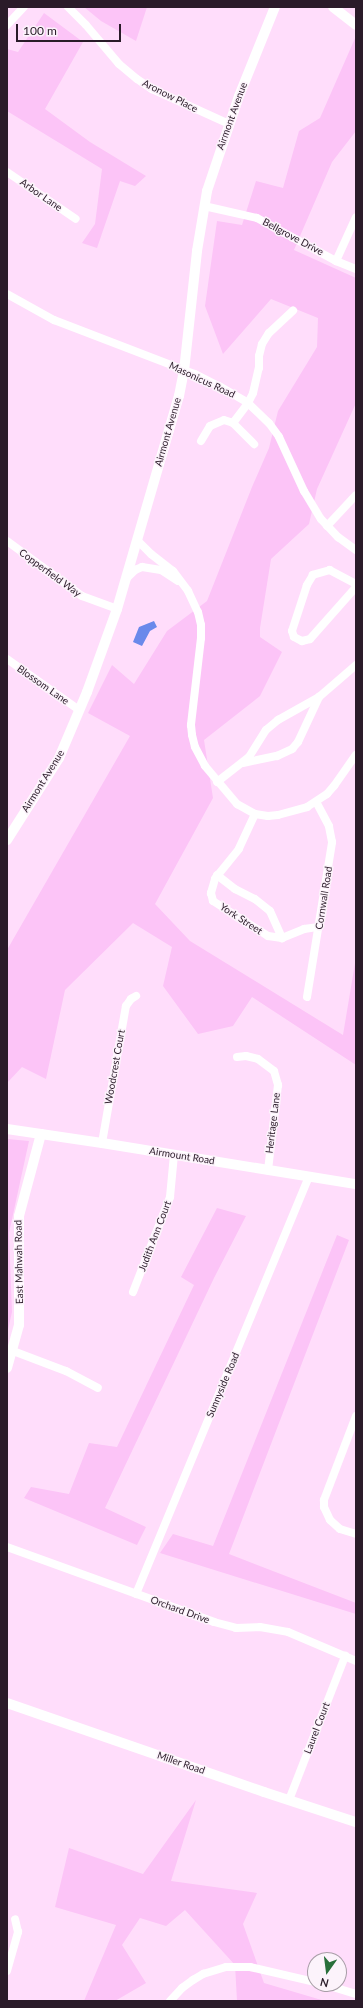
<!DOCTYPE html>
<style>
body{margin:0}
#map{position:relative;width:363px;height:2008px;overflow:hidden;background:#ffddfb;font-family:Lato,sans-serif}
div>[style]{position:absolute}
.green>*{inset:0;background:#fcc4f7}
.water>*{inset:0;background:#6a89eb}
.minor>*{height:8px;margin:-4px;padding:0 4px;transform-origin:4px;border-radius:4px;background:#fff}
.tertiary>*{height:10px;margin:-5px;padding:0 5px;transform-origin:5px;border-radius:5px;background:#fff}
span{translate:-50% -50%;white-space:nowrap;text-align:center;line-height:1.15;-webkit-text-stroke:3px #fcf3fb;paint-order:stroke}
.street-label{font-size:10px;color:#2a1b29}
.frame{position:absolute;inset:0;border:8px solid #2a1b29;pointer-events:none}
.north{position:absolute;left:307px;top:1952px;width:40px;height:40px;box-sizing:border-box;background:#fcf3fb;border:1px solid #a89da7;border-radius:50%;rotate:194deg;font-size:11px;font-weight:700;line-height:16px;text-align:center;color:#2a1b29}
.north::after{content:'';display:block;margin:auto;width:14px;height:18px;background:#296f3b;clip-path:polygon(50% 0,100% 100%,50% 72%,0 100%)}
.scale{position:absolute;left:16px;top:24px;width:105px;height:18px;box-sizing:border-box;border:2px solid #2a1b29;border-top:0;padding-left:5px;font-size:12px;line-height:14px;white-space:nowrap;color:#2a1b29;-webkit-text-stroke:3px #fcf3fb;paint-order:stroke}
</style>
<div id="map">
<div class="green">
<i style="clip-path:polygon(84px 7px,147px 7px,136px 41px,101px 21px)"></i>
<i style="clip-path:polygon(44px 13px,83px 42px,45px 109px,90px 142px,146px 176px,135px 186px,120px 181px,97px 248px,82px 243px,95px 224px,102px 169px,7px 111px,7px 49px,18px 52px)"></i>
<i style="clip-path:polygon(356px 36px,356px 131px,332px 162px,294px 250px,356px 278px,356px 403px,317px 489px,309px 524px,271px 559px,260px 628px,260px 637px,282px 652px,260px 696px,204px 740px,213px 798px,155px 904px,190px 941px,343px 1035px,356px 957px,356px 1065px,252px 997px,233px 1026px,198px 1034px,163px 986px,172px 947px,133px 923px,65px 990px,46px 1079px,22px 1067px,7px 1083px,7px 950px,130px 736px,88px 713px,112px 665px,134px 684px,167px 631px,207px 601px,252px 487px,269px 448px,278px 411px,317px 347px,318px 318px,271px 299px,223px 354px,205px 306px,217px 221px,242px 225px,256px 181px,283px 188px,299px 131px,320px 118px)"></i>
<i style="clip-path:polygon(7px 1139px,29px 1141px,9px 1233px,12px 1312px,7px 1334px)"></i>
<i style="clip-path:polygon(217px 1208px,246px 1216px,214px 1278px,105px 1508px,146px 1527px,137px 1545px,24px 1498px,31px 1487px,69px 1494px,89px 1443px,117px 1447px,194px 1285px,181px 1277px)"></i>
<i style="clip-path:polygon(337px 1235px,349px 1240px,229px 1554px,356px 1603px,356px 1614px,160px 1553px,173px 1534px,213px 1546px)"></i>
<i style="clip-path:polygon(196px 1800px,171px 1881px,257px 1893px,243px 1924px,264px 1983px,325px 2001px,237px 2001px,235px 1965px,185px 1910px,166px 1926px,140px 1918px,122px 1945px,146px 1983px,115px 2001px,84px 2001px,116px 1925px,55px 1907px,69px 1848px,143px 1874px)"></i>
</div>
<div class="water">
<i style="clip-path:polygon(154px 621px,157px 627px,150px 631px,142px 646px,133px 642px,139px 627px)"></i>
</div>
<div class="minor">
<i style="left:68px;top:7px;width:25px;rotate:45deg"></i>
<i style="left:86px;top:25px;width:51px;rotate:49.8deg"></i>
<i style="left:119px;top:64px;width:23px;rotate:40deg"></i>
<i style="left:137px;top:79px;width:18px;rotate:34deg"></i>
<i style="left:152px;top:89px;width:85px;rotate:24.4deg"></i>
<i style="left:7px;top:25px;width:25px;rotate:-47deg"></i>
<i style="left:7px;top:172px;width:83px;rotate:34.3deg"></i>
<i style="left:204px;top:206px;width:54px;rotate:12.8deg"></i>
<i style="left:257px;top:218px;width:90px;rotate:28.6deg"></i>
<i style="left:336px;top:261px;width:22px;rotate:22deg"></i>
<i style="left:336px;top:261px;width:48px;rotate:-65.6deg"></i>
<i style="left:7px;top:294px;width:54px;rotate:29deg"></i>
<i style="left:54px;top:320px;width:151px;rotate:21deg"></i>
<i style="left:195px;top:374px;width:27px;rotate:27deg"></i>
<i style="left:219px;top:386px;width:34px;rotate:30deg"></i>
<i style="left:248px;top:403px;width:29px;rotate:44deg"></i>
<i style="left:269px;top:423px;width:17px;rotate:54deg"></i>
<i style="left:279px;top:437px;width:60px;rotate:65.2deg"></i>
<i style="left:304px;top:491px;width:33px;rotate:59deg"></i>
<i style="left:321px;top:519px;width:25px;rotate:47deg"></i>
<i style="left:338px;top:537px;width:22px;rotate:36deg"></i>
<i style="left:233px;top:423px;width:25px;rotate:-53deg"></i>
<i style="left:248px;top:403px;width:11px;rotate:-63deg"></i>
<i style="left:253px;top:393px;width:26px;rotate:-77deg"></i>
<i style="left:259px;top:368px;width:12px;rotate:-90deg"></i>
<i style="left:259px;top:356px;width:12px;rotate:-76deg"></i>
<i style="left:262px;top:344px;width:13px;rotate:-58deg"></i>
<i style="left:269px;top:333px;width:33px;rotate:-43deg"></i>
<i style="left:201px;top:441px;width:17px;rotate:-59deg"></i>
<i style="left:210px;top:426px;width:15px;rotate:-23deg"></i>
<i style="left:224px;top:420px;width:9px;rotate:18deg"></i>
<i style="left:233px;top:423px;width:30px;rotate:45deg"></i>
<i style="left:327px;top:526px;width:42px;rotate:-46.9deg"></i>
<i style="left:137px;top:540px;width:20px;rotate:45deg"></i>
<i style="left:151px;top:554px;width:28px;rotate:38deg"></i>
<i style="left:173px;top:571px;width:25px;rotate:53deg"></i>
<i style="left:188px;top:591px;width:23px;rotate:65deg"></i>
<i style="left:198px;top:612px;width:13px;rotate:77deg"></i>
<i style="left:201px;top:625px;width:13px;rotate:90deg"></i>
<i style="left:201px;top:638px;width:88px;rotate:96.6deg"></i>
<i style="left:191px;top:725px;width:10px;rotate:84deg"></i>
<i style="left:192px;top:735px;width:12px;rotate:76deg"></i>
<i style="left:195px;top:747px;width:21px;rotate:62deg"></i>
<i style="left:205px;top:766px;width:50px;rotate:49.9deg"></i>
<i style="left:237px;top:804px;width:21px;rotate:29deg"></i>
<i style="left:255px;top:814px;width:13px;rotate:9deg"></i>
<i style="left:268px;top:816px;width:10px;rotate:-6deg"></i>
<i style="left:278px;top:815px;width:30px;rotate:-15deg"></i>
<i style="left:307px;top:807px;width:24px;rotate:-33deg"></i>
<i style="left:327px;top:794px;width:11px;rotate:-49deg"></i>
<i style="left:334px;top:786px;width:38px;rotate:-55deg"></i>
<i style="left:7px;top:541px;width:93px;rotate:36.3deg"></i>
<i style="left:82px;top:596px;width:37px;rotate:20deg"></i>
<i style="left:126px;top:579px;width:13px;rotate:-45deg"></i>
<i style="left:135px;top:570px;width:8px;rotate:-23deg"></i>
<i style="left:142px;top:567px;width:19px;rotate:9deg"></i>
<i style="left:161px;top:570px;width:20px;rotate:33deg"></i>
<i style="left:356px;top:584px;width:30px;rotate:-152deg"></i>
<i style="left:330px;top:570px;width:18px;rotate:164deg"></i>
<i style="left:313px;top:575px;width:12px;rotate:121deg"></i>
<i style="left:307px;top:585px;width:48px;rotate:108.1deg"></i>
<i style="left:292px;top:631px;width:6px;rotate:72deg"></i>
<i style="left:294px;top:637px;width:9px;rotate:27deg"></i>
<i style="left:302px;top:641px;width:8px;rotate:-14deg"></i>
<i style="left:310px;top:639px;width:69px;rotate:-48.5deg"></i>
<i style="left:7px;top:659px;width:88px;rotate:35.3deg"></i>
<i style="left:243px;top:763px;width:35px;rotate:-12deg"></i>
<i style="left:277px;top:756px;width:17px;rotate:-25deg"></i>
<i style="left:292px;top:749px;width:9px;rotate:-49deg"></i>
<i style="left:298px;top:742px;width:50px;rotate:-65deg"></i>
<i style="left:319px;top:697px;width:49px;rotate:-40.9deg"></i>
<i style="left:217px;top:782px;width:41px;rotate:-38deg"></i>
<i style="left:249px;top:757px;width:32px;rotate:-58deg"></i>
<i style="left:266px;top:730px;width:16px;rotate:-40deg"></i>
<i style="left:278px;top:720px;width:47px;rotate:-29.3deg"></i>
<i style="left:255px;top:814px;width:38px;rotate:115deg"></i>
<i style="left:239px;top:849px;width:38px;rotate:129deg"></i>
<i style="left:215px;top:879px;width:15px;rotate:106deg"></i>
<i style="left:211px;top:893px;width:8px;rotate:76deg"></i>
<i style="left:213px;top:901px;width:65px;rotate:32.5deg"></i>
<i style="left:268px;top:936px;width:14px;rotate:8deg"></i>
<i style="left:282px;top:938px;width:24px;rotate:-22deg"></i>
<i style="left:304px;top:929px;width:15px;rotate:-8deg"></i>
<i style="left:217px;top:875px;width:23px;rotate:38deg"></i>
<i style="left:235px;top:889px;width:22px;rotate:27deg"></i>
<i style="left:255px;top:899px;width:19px;rotate:39deg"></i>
<i style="left:270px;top:911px;width:30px;rotate:66deg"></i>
<i style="left:307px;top:997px;width:157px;rotate:-80.8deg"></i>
<i style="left:332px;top:842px;width:16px;rotate:-101deg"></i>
<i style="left:329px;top:826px;width:27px;rotate:-118deg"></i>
<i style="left:237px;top:1057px;width:9px;rotate:-6deg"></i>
<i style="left:246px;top:1056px;width:12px;rotate:14deg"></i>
<i style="left:258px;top:1059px;width:20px;rotate:37deg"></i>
<i style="left:274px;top:1071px;width:15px;rotate:74deg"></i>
<i style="left:278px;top:1085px;width:86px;rotate:96.7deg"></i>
<i style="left:102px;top:1143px;width:139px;rotate:-80.1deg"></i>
<i style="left:126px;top:1006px;width:9px;rotate:-54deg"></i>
<i style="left:131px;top:999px;width:6px;rotate:-31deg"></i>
<i style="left:133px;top:1292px;width:102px;rotate:-68.7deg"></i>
<i style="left:170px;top:1197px;width:42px;rotate:-84.6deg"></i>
<i style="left:13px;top:1351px;width:57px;rotate:20.7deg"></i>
<i style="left:66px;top:1371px;width:36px;rotate:28deg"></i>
<i style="left:356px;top:1416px;width:90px;rotate:110.9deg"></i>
<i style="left:324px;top:1500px;width:7px;rotate:90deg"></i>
<i style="left:324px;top:1507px;width:14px;rotate:65deg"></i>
<i style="left:330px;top:1520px;width:13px;rotate:42deg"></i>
<i style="left:340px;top:1529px;width:17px;rotate:17deg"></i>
<i style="left:7px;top:1547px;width:220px;rotate:19.9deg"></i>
<i style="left:214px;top:1622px;width:23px;rotate:15deg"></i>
<i style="left:236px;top:1628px;width:24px;rotate:-2deg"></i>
<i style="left:260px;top:1627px;width:28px;rotate:10deg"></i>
<i style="left:288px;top:1632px;width:74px;rotate:23.1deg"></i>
<i style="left:136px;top:1594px;width:452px;rotate:-67.5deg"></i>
<i style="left:289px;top:1800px;width:155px;rotate:-68.7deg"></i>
<i style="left:7px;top:1971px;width:41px;rotate:-74.2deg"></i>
<i style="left:18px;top:1932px;width:13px;rotate:-103deg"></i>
<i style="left:323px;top:1984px;width:34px;rotate:17deg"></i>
<i style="left:170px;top:2001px;width:18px;rotate:-47deg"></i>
<i style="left:182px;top:1988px;width:14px;rotate:-36deg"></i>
<i style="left:193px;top:1980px;width:12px;rotate:-31deg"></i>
<i style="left:203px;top:1974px;width:24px;rotate:-17deg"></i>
<i style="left:226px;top:1967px;width:24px"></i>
<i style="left:250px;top:1967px;width:67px;rotate:13deg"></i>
</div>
<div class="tertiary">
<i style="left:333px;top:7px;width:29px;rotate:38deg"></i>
<i style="left:7px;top:840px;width:97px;rotate:-57.6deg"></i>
<i style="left:59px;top:758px;width:72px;rotate:-67deg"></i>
<i style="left:87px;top:692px;width:88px;rotate:-70.1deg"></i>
<i style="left:117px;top:609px;width:222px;rotate:-73.8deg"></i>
<i style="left:179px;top:396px;width:25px;rotate:-79deg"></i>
<i style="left:184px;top:371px;width:121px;rotate:-83.8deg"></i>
<i style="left:197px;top:251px;width:61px;rotate:-80.5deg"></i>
<i style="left:207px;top:191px;width:100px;rotate:-71.4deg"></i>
<i style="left:239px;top:96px;width:96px;rotate:-68deg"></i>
<i style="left:7px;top:1129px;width:96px;rotate:8.4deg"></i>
<i style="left:102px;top:1143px;width:257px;rotate:9.2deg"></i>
<i style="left:7px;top:1368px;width:45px;rotate:-74.4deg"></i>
<i style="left:19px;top:1325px;width:109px;rotate:-90deg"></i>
<i style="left:19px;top:1216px;width:85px;rotate:-75deg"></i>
<i style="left:7px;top:1703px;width:272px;rotate:19.1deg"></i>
<i style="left:264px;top:1792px;width:97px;rotate:18.1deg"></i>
</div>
<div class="street-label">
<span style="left:170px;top:96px;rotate:27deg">Aronow Place</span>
<span style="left:232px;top:116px;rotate:-70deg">Airmont Avenue</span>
<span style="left:41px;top:195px;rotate:35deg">Arbor Lane</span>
<span style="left:293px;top:237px;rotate:28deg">Bellgrove Drive</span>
<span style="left:202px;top:380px;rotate:25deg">Masonicus Road</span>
<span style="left:168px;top:432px;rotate:-74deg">Airmont Avenue</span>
<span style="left:50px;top:573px;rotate:36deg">Copperfield Way</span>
<span style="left:43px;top:685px;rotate:35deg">Blossom Lane</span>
<span style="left:43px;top:781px;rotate:-58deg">Airmont Avenue</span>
<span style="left:324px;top:898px;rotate:-81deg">Cornwall Road</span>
<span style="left:241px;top:919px;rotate:33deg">York Street</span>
<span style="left:115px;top:1067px;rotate:-80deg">Woodcrest Court</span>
<span style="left:273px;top:1123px;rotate:-83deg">Heritage Lane</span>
<span style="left:182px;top:1156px;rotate:9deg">Airmount Road</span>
<span style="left:155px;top:1236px;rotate:-69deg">Judith Ann Court</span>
<span style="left:19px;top:1262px;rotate:-91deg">East Mahwah Road</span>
<span style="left:223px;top:1385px;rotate:-67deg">Sunnyside Road</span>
<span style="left:180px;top:1610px;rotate:20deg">Orchard Drive</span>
<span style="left:317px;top:1728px;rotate:-69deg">Laurel Court</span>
<span style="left:181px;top:1763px;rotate:19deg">Miller Road</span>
</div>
<div class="frame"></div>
<div class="north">N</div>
<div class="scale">100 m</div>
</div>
